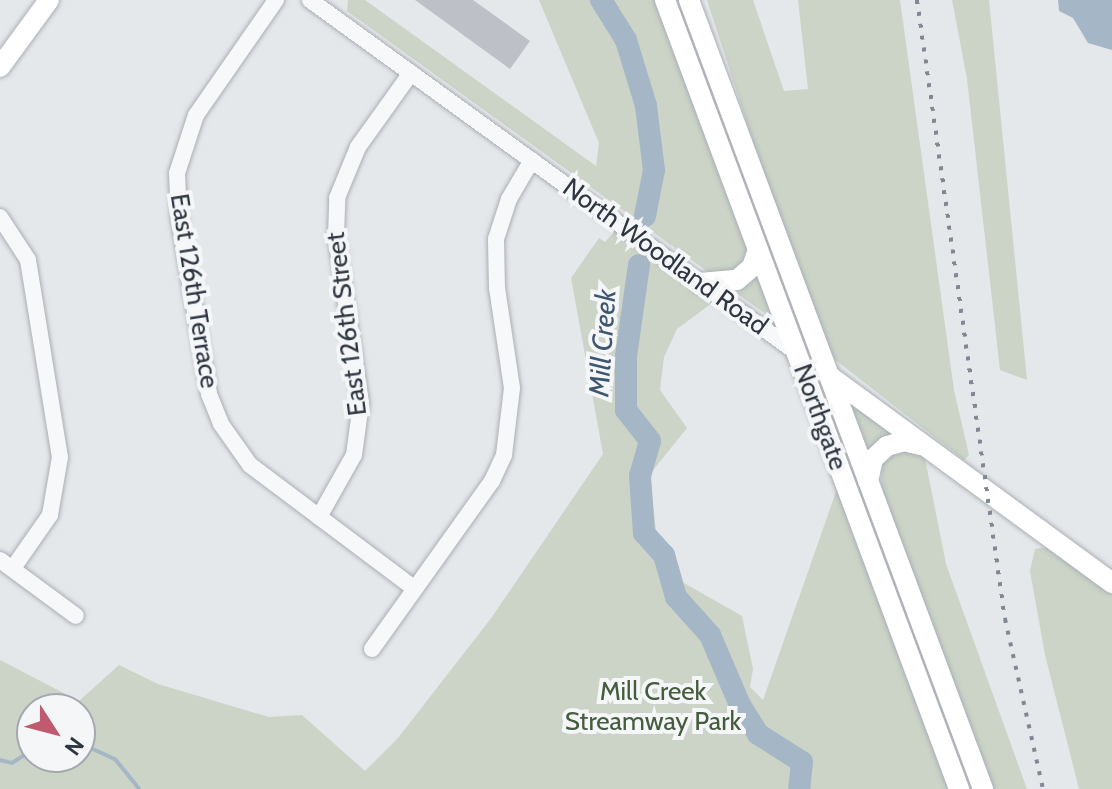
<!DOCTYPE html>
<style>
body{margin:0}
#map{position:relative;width:1112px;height:789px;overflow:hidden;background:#e5e8eb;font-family:Cabin,sans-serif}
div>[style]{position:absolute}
.green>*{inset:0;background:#cbd4c7}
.water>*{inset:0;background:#a5b7c6}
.stream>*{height:4px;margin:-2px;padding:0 2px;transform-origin:2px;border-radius:2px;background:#a5b7c6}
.river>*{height:22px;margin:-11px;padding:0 11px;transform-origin:11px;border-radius:11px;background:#a5b7c6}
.building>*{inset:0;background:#bdc1c7}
.roads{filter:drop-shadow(0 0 2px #aaafb5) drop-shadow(0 0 2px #aaafb5)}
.minor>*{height:16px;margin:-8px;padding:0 8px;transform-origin:8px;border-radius:8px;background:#f7f8fa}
.major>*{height:20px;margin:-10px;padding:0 10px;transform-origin:10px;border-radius:10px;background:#fff}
.rail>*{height:4px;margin-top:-2px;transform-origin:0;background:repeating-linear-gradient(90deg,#808893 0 4px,transparent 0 12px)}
span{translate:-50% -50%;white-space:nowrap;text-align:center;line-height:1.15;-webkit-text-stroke:8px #f5f6f8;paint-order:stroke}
.street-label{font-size:26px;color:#2e3642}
.park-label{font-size:26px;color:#455c3d}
.water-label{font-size:28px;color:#3d5771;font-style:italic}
.north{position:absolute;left:16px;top:693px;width:80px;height:80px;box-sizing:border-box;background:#f5f6f8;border:2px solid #a5a9af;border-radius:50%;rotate:126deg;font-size:22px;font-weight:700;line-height:32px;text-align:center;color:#2e3642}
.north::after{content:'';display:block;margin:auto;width:28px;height:36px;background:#c05a6f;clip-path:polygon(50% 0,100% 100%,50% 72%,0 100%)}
</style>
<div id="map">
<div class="green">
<i style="clip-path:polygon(348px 0,365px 0,596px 166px,599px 143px,539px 0,658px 0,749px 249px,740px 270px,719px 277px,707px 271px,347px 11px)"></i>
<i style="clip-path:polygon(707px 0,753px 0,784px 91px,808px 89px,798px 0,900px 0,954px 390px,969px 455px,964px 460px,833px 358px,756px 151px)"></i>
<i style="clip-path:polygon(952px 0,989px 0,1027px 380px,1000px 370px,967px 79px)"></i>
<i style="clip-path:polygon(evenodd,615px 231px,712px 303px,677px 329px,664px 357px,660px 390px,687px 428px,650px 474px,656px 531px,670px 575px,742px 616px,753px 669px,750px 687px,763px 700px,838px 486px,959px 789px,0 789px,0 660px,79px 701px,119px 665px,158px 684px,269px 717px,302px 715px,365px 771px,398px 738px,492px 617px,603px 454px,571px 278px,599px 238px,605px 242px,615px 231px,32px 709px,80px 709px,80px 757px,32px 757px,32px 709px)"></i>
<i style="clip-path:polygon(758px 274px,775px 315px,770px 317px,736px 293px)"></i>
<i style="clip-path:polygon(857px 409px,891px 432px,891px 436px,867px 450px,852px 411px)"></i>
<i style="clip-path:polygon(903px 448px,925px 458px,946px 564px,1027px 789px,993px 789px,881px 487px,882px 463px)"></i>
<i style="clip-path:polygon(1047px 547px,1112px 594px,1112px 789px,1079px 789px,1045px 655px,1030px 571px,1035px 549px)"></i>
</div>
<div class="water">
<i style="clip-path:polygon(1058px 0,1112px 0,1112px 50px,1088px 43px,1073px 18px,1059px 11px)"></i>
</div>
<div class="stream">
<i style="left:80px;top:743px;width:38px;rotate:25deg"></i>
<i style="left:115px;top:759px;width:38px;rotate:51deg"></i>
<i style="left:0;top:760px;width:12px;rotate:14deg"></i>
<i style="left:12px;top:763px;width:24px;rotate:-33deg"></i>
</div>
<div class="river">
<i style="left:601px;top:0;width:47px;rotate:58deg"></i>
<i style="left:626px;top:40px;width:69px;rotate:73.1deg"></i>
<i style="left:646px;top:106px;width:64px;rotate:82.9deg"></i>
<i style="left:654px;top:170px;width:47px;rotate:101.1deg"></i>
<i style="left:639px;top:265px;width:92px;rotate:98.1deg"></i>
<i style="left:626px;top:356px;width:54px;rotate:90deg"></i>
<i style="left:626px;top:410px;width:39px;rotate:52deg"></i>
<i style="left:650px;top:441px;width:36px;rotate:106deg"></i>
<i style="left:640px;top:476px;width:57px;rotate:86deg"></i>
<i style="left:644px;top:533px;width:30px;rotate:48deg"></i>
<i style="left:664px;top:555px;width:44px;rotate:74.1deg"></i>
<i style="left:676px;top:597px;width:51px;rotate:48.2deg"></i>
<i style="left:710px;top:635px;width:76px;rotate:66.8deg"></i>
<i style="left:740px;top:705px;width:34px;rotate:58deg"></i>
<i style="left:758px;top:734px;width:52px;rotate:32.5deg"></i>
<i style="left:802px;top:762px;width:27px;rotate:96deg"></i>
</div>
<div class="building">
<i style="clip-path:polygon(415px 0,473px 0,530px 41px,510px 69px)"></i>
</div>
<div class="roads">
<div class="minor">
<i style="left:276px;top:0;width:140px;rotate:124.8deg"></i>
<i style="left:196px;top:115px;width:61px;rotate:108.1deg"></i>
<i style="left:177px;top:173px;width:45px;rotate:87.5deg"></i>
<i style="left:179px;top:218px;width:179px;rotate:80.3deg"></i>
<i style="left:209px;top:394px;width:32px;rotate:68deg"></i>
<i style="left:221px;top:424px;width:50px;rotate:54.7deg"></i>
<i style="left:250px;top:465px;width:205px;rotate:36.9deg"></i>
<i style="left:310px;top:0;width:600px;rotate:35.92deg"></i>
<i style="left:0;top:217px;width:51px;rotate:56.9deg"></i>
<i style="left:28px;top:260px;width:200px;rotate:80.8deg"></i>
<i style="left:60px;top:457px;width:59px;rotate:99.8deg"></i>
<i style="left:50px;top:515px;width:65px;rotate:124.9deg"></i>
<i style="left:319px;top:517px;width:71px;rotate:-60.6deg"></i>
<i style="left:354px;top:455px;width:52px;rotate:-82.3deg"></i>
<i style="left:361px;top:403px;width:169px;rotate:-98.5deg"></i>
<i style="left:336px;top:236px;width:38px;rotate:-88deg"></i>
<i style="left:337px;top:198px;width:55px;rotate:-67.6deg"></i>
<i style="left:358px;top:147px;width:91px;rotate:-54.4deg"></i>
<i style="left:0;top:560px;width:94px;rotate:36.4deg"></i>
<i style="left:372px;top:649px;width:206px;rotate:-54.5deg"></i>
<i style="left:492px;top:481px;width:29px;rotate:-65deg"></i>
<i style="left:504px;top:455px;width:67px;rotate:-83.2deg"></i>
<i style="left:512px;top:388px;width:101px;rotate:-98.5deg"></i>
<i style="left:497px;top:288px;width:49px;rotate:-91.2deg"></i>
<i style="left:496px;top:239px;width:42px;rotate:-72deg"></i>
<i style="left:509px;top:199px;width:45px;rotate:-59.5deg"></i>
</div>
<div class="major">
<i style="left:665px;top:0;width:842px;rotate:69.56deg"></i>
<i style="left:689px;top:0;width:842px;rotate:69.56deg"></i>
<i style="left:0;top:67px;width:83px;rotate:-53.8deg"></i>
<i style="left:700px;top:283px;width:37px;rotate:-5deg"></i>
<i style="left:737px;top:280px;width:20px;rotate:-41deg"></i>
<i style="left:752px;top:267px;width:18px;rotate:-71deg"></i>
<i style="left:828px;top:375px;width:352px;rotate:36.2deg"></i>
<i style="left:868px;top:481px;width:23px;rotate:-77deg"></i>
<i style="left:873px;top:459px;width:19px;rotate:-43deg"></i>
<i style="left:887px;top:446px;width:18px;rotate:-16deg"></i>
<i style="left:904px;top:441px;width:16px;rotate:14deg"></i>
</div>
</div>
<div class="rail">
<i style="left:917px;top:0;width:625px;rotate:81.91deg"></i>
<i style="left:1005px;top:619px;width:174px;rotate:77.4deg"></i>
</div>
<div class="street-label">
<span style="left:665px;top:257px;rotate:36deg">North Woodland Road</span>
<span style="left:194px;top:291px;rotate:81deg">East 126th Terrace</span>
<span style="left:347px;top:324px;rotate:-97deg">East 126th Street</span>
<span style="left:820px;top:417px;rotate:70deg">Northgate</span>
</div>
<div class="park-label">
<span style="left:653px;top:707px">Mill Creek<br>Streamway Park</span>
</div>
<div class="water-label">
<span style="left:602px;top:343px;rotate:-86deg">Mill Creek</span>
</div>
<div class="north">N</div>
</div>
